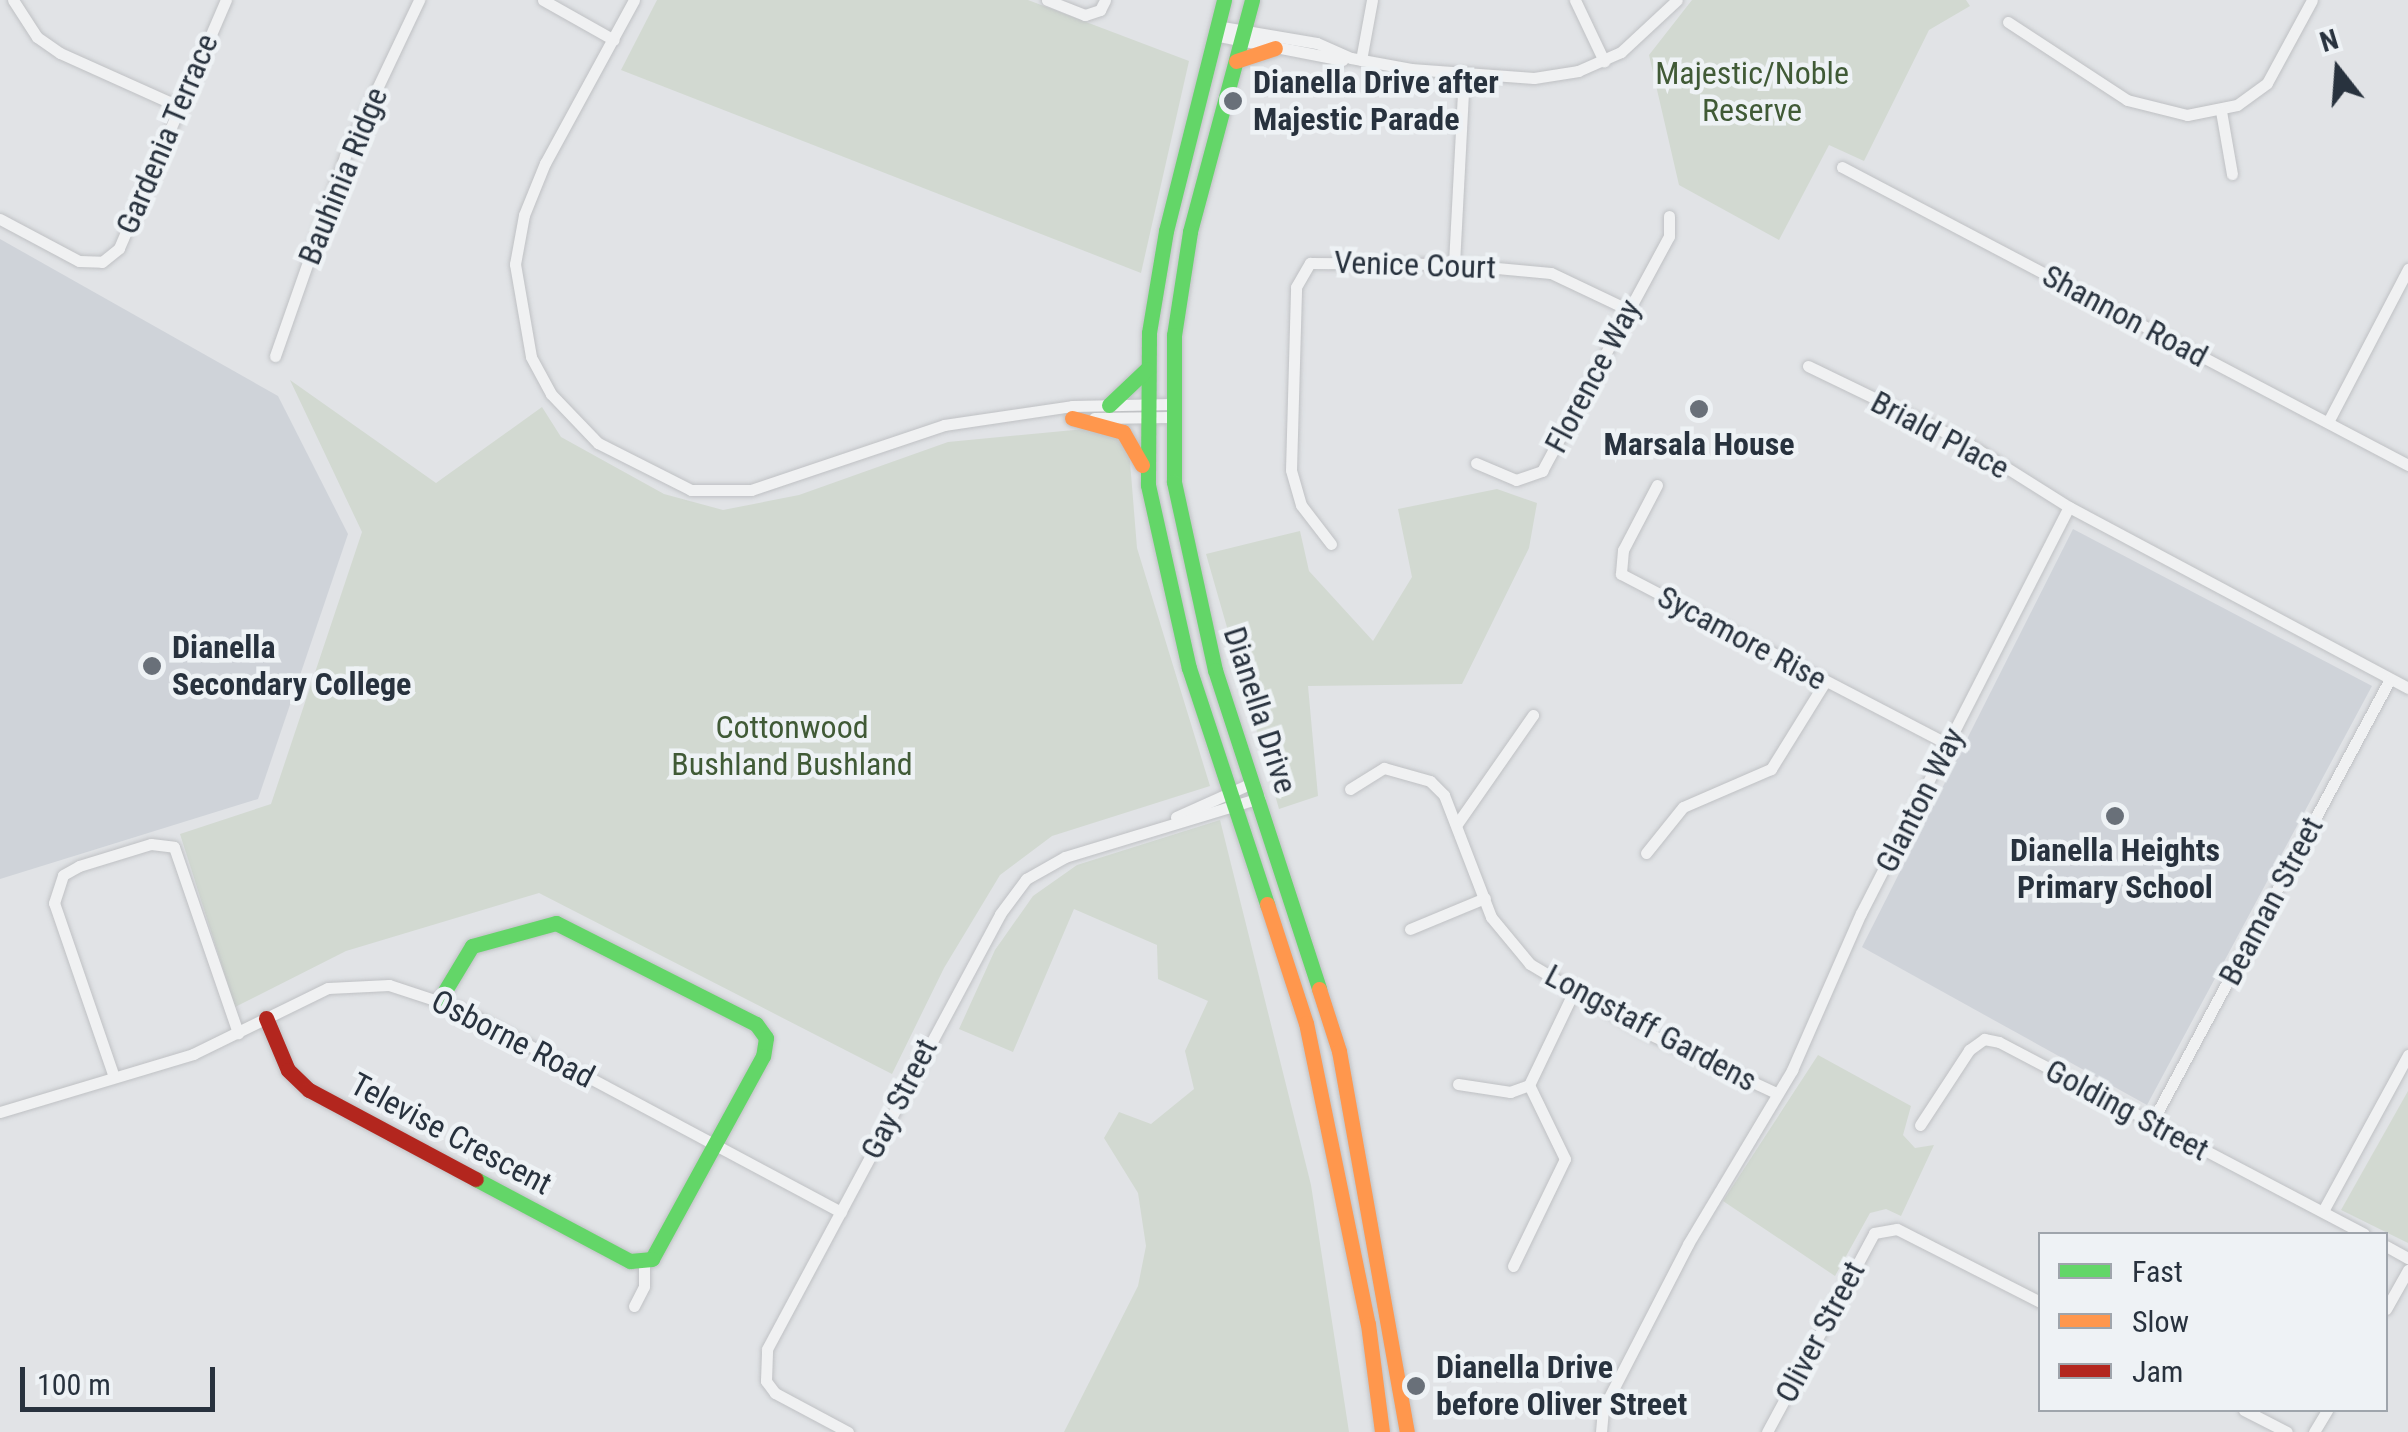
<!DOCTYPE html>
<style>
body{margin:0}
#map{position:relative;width:2408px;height:1432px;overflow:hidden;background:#e1e3e6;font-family:"Roboto Condensed",sans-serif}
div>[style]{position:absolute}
.built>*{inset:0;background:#cfd3d9}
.green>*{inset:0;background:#d2d9d1}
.roads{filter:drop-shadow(0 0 2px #bfc1c4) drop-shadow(0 0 2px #bfc1c4)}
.street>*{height:11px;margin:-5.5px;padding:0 5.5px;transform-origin:5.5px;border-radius:5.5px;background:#f0f1f2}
.fast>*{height:15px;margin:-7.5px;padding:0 7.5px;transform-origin:7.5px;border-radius:7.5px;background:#63d668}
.slow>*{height:15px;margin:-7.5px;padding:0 7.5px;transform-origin:7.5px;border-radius:7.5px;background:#ff974d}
.jam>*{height:15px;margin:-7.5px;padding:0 7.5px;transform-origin:7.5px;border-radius:7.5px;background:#b3261e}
.dots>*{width:28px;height:28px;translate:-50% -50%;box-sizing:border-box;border:5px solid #eef2f5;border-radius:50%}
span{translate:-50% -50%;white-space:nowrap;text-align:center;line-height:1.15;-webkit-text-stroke:9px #eef2f5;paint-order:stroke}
.park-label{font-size:32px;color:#405a36}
.poi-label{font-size:32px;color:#28323e;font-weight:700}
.left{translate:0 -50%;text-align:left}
.street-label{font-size:32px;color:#28323e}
.legend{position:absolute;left:2038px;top:1232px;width:350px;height:180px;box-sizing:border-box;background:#eef2f5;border:2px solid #9fa5ac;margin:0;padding:12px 18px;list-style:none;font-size:30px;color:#28323e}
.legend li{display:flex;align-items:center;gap:20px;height:50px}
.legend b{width:50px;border:2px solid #9fa5ac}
.north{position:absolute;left:2288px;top:20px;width:100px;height:100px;-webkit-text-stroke:8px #eef2f5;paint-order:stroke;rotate:343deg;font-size:28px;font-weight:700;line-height:40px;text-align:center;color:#28323e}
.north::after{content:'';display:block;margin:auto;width:35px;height:45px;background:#28323e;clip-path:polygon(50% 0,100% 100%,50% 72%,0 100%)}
.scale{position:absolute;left:20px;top:1367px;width:195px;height:45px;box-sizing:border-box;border:5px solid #28323e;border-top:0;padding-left:12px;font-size:30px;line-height:35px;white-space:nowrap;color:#28323e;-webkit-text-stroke:8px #eef2f5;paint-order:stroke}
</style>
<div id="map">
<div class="built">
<i style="clip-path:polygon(0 239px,278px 396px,348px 534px,258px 799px,0 879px)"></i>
<i style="clip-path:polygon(2073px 529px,2372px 686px,2147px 1105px,1862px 947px)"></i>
</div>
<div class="green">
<i style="clip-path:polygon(657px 0,1028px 0,1189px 61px,1141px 273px,621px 70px)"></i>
<i style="clip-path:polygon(1692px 0,1966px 0,1970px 6px,1929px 30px,1864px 161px,1829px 145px,1779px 240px,1679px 185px,1649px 55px)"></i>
<i style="clip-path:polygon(290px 380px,436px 483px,542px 407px,561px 437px,664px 494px,723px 510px,799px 495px,948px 442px,1127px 425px,1137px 548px,1210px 786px,1052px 836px,1000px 875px,944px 968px,892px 1074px,539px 893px,346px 951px,235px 1007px,180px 834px,271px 804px,362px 532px)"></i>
<i style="clip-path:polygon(1497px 489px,1537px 503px,1529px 548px,1462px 684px,1308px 686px,1318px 796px,1279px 809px,1206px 554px,1300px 531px,1309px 571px,1373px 641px,1412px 577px,1398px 509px)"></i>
<i style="clip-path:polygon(1220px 820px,1311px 1185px,1349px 1432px,1064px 1432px,1138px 1286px,1146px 1246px,1138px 1193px,1104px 1138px,1119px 1112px,1151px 1124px,1194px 1089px,1185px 1051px,1208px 1001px,1158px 979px,1157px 945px,1074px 909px,1013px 1052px,959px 1029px,995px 950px,1033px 896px,1077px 865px)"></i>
<i style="clip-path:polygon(1818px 1055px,1911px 1106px,1903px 1135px,1915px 1148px,1934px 1145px,1901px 1216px,1886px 1209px,1870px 1213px,1835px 1276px,1723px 1201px)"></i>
<i style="clip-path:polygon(2408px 1091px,2408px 1243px,2341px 1210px)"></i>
</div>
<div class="roads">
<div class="street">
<i style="left:13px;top:0;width:44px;rotate:57deg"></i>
<i style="left:37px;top:37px;width:28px;rotate:35deg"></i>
<i style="left:60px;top:53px;width:132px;rotate:24.2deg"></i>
<i style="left:543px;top:0;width:81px;rotate:29.4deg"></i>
<i style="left:634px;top:0;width:186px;rotate:118.6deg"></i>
<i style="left:545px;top:163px;width:56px;rotate:112deg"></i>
<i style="left:524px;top:215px;width:50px;rotate:100.4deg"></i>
<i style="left:515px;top:264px;width:94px;rotate:80.2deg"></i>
<i style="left:531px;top:357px;width:42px;rotate:61.6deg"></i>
<i style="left:551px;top:394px;width:68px;rotate:46.2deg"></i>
<i style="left:598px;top:443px;width:104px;rotate:26.8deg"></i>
<i style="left:691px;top:490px;width:60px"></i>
<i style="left:751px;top:490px;width:204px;rotate:-18.6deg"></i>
<i style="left:944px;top:425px;width:129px;rotate:-8.4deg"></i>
<i style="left:1072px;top:406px;width:99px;rotate:-1.2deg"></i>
<i style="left:1047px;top:0;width:41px;rotate:21.5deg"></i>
<i style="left:1085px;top:15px;width:16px;rotate:-18deg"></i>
<i style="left:1100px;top:10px;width:11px;rotate:-63deg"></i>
<i style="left:1575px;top:0;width:68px;rotate:64.6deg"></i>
<i style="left:2008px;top:22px;width:142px;rotate:33.2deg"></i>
<i style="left:2127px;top:100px;width:62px;rotate:14deg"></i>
<i style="left:2187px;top:115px;width:51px;rotate:-11.3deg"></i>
<i style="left:2237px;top:105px;width:37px;rotate:-36deg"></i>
<i style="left:2267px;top:83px;width:94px;rotate:-61.5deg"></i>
<i style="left:1216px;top:26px;width:102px;rotate:9.6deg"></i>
<i style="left:1317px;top:43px;width:37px;rotate:24deg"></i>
<i style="left:1351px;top:58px;width:61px;rotate:10.4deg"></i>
<i style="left:1411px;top:69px;width:123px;rotate:4.2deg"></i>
<i style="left:1534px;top:78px;width:45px;rotate:-9deg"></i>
<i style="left:1578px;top:71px;width:47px;rotate:-23.8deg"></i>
<i style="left:1621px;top:52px;width:76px;rotate:-42.9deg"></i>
<i style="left:1214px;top:35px;width:131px;rotate:11deg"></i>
<i style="left:1361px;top:60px;width:61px;rotate:-79.6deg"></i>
<i style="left:2221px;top:111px;width:64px;rotate:80.1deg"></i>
<i style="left:1842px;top:167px;width:640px;rotate:27.77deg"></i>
<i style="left:0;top:219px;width:89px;rotate:28deg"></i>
<i style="left:79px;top:261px;width:23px;rotate:2deg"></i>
<i style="left:102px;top:262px;width:22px;rotate:-39deg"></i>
<i style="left:119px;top:248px;width:270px;rotate:-66.7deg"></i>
<i style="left:1454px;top:264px;width:190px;rotate:-87deg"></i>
<i style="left:275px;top:356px;width:212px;rotate:-70.7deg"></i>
<i style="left:345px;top:156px;width:173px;rotate:-64.6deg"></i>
<i style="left:1808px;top:366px;width:179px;rotate:25.8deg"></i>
<i style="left:1969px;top:444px;width:118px;rotate:32.2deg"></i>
<i style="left:2069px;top:507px;width:384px;rotate:28.1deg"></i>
<i style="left:1094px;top:418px;width:77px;rotate:-0.7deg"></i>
<i style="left:2328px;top:422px;width:173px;rotate:-62.4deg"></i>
<i style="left:1476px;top:463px;width:43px;rotate:23deg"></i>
<i style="left:1516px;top:480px;width:28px;rotate:-19deg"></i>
<i style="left:1542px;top:471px;width:267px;rotate:-61.6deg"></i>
<i style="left:1669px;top:236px;width:20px;rotate:-90deg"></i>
<i style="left:1657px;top:485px;width:73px;rotate:117.6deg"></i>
<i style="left:1623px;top:550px;width:24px;rotate:95deg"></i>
<i style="left:1621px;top:574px;width:370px;rotate:27.5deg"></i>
<i style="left:1331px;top:544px;width:49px;rotate:-127.6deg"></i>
<i style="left:1301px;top:505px;width:36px;rotate:-106deg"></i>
<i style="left:1291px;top:470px;width:183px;rotate:-88.4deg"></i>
<i style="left:1296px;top:287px;width:28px;rotate:-60deg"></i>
<i style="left:1310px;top:263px;width:144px;rotate:0.4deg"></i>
<i style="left:1454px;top:264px;width:97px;rotate:5.3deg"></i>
<i style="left:1551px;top:273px;width:86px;rotate:25.4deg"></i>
<i style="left:1350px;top:789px;width:40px;rotate:-32deg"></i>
<i style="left:1384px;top:768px;width:48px;rotate:15.8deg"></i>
<i style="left:1430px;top:781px;width:20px;rotate:45deg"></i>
<i style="left:1444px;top:795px;width:131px;rotate:68.9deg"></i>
<i style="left:1491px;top:917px;width:61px;rotate:50.3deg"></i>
<i style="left:1530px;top:964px;width:131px;rotate:30.7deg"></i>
<i style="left:1643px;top:1031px;width:145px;rotate:25deg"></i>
<i style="left:1176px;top:817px;width:85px;rotate:-24.2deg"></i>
<i style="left:1457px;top:824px;width:133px;rotate:-55.1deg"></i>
<i style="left:1646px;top:853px;width:59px;rotate:-51.2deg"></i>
<i style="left:1683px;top:807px;width:96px;rotate:-23.4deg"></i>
<i style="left:1771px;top:769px;width:102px;rotate:-58.2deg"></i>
<i style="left:1410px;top:929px;width:81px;rotate:-22.5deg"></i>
<i style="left:114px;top:1077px;width:184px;rotate:-109deg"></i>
<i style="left:54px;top:903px;width:29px;rotate:-72deg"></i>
<i style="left:63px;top:875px;width:18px;rotate:-29deg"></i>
<i style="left:79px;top:866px;width:75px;rotate:-17deg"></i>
<i style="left:151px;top:844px;width:23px;rotate:7deg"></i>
<i style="left:174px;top:847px;width:197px;rotate:71deg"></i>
<i style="left:1458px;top:1084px;width:53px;rotate:8.7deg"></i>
<i style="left:1510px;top:1092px;width:20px;rotate:-20deg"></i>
<i style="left:1529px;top:1085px;width:102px;rotate:-64.4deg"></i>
<i style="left:0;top:1112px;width:202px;rotate:-16.7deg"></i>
<i style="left:193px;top:1054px;width:150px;rotate:-26.1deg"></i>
<i style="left:328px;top:988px;width:61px;rotate:-2.8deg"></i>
<i style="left:389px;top:985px;width:74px;rotate:18.2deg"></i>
<i style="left:459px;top:1008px;width:433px;rotate:28.1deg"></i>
<i style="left:2151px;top:1124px;width:505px;rotate:-61.76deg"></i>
<i style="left:1920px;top:1125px;width:90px;rotate:-56.8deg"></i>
<i style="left:1969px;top:1050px;width:19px;rotate:-36deg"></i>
<i style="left:1984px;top:1039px;width:15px;rotate:11deg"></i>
<i style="left:1999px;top:1042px;width:412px;rotate:27.7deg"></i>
<i style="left:2323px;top:1211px;width:178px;rotate:-61.4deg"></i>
<i style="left:2386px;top:1246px;width:25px;rotate:29deg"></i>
<i style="left:1513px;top:1266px;width:119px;rotate:-64.1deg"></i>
<i style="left:1565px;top:1159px;width:82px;rotate:-115.9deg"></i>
<i style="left:634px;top:1306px;width:22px;rotate:-63deg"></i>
<i style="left:644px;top:1286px;width:22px;rotate:-90deg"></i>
<i style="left:2386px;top:1309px;width:45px;rotate:-60.6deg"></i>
<i style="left:2244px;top:1410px;width:48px;rotate:27.1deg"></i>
<i style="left:848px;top:1432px;width:83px;rotate:-151.9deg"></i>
<i style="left:775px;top:1393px;width:15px;rotate:-127deg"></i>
<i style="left:766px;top:1381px;width:32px;rotate:-88deg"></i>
<i style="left:767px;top:1349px;width:493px;rotate:-61.8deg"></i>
<i style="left:1000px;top:914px;width:44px;rotate:-53.4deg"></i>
<i style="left:1026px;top:879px;width:45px;rotate:-29.4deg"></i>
<i style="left:1065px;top:857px;width:203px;rotate:-16.9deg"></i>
<i style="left:1601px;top:1432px;width:23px;rotate:-85deg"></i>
<i style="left:1603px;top:1409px;width:186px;rotate:-62.7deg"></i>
<i style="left:1688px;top:1244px;width:203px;rotate:-59.1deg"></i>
<i style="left:1792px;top:1070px;width:171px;rotate:-66.3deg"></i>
<i style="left:1861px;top:913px;width:456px;rotate:-62.9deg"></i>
<i style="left:1767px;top:1432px;width:226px;rotate:-61.7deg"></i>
<i style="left:1874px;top:1233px;width:23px;rotate:-10deg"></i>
<i style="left:1897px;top:1229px;width:161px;rotate:27deg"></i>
<i style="left:2314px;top:1432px;width:26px;rotate:-59deg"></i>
</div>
<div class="fast">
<i style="left:1224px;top:0;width:238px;rotate:104.1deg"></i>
<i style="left:1166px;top:231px;width:103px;rotate:99.5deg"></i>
<i style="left:1149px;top:333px;width:152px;rotate:90.4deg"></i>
<i style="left:1148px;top:485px;width:188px;rotate:77.4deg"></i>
<i style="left:1189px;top:668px;width:249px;rotate:71.7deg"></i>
<i style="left:1252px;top:0;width:240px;rotate:105deg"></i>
<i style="left:1190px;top:232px;width:104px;rotate:98.8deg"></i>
<i style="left:1174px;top:335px;width:147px;rotate:90deg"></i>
<i style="left:1174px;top:482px;width:192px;rotate:77.7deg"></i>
<i style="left:1215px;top:670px;width:336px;rotate:71.9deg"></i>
<i style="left:1109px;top:405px;width:52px;rotate:-43.5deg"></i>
<i style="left:440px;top:999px;width:62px;rotate:-58.9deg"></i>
<i style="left:472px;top:946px;width:87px;rotate:-15.3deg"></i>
<i style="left:556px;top:923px;width:224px;rotate:26.8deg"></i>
<i style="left:756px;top:1024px;width:17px;rotate:54deg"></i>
<i style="left:766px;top:1038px;width:18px;rotate:99deg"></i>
<i style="left:763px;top:1056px;width:231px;rotate:118.7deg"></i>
<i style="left:652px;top:1259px;width:22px;rotate:175deg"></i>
<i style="left:630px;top:1261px;width:174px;rotate:-152deg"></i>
</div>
<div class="slow">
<i style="left:1236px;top:61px;width:41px;rotate:-18.4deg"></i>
<i style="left:1072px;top:418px;width:53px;rotate:15.4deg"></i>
<i style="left:1123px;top:432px;width:38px;rotate:60deg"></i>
<i style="left:1267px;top:904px;width:125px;rotate:71.9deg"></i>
<i style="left:1306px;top:1023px;width:307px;rotate:78.4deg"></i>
<i style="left:1368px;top:1324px;width:109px;rotate:82.6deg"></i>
<i style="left:1319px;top:989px;width:65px;rotate:72.1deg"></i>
<i style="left:1339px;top:1051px;width:387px;rotate:79.9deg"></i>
</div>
<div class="jam">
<i style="left:266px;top:1018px;width:56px;rotate:67.1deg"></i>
<i style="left:288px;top:1070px;width:29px;rotate:44deg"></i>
<i style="left:309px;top:1090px;width:189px;rotate:28.1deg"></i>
</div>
</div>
<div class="dots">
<i style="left:1233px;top:101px;background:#697079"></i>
<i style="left:1699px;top:409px;background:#697079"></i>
<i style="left:152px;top:666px;background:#697079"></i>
<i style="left:2115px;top:816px;background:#697079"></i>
<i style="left:1416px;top:1386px;background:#697079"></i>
</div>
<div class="park-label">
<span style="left:1752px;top:92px">Majestic/Noble<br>Reserve</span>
<span style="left:792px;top:746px">Cottonwood<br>Bushland Bushland</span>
</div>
<div class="poi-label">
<span class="left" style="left:1253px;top:101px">Dianella Drive after<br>Majestic Parade</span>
<span style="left:1699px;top:444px">Marsala House</span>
<span class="left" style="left:172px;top:666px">Dianella<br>Secondary College</span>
<span style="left:2115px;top:869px">Dianella Heights<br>Primary School</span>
<span class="left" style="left:1436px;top:1386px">Dianella Drive<br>before Oliver Street</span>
</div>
<div class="street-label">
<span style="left:167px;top:134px;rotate:-67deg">Gardenia Terrace</span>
<span style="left:343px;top:176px;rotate:-68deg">Bauhinia Ridge</span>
<span style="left:1415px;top:265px;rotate:2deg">Venice Court</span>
<span style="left:2125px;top:316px;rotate:28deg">Shannon Road</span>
<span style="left:1593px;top:376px;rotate:-62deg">Florence Way</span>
<span style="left:1940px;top:435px;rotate:28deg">Briald Place</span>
<span style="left:1742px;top:638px;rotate:28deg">Sycamore Rise</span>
<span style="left:1260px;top:710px;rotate:72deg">Dianella Drive</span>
<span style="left:1920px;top:800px;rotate:-63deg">Glanton Way</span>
<span style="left:2271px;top:901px;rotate:-62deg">Beaman Street</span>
<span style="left:1651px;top:1028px;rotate:28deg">Longstaff Gardens</span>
<span style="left:513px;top:1039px;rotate:27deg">Osborne Road</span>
<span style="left:899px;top:1099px;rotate:-63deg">Gay Street</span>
<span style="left:2127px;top:1110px;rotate:28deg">Golding Street</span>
<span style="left:451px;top:1134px;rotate:28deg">Televise Crescent</span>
<span style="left:1820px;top:1332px;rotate:-62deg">Oliver Street</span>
</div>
<ul class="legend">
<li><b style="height:12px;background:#63d668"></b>Fast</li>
<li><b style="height:12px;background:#ff974d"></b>Slow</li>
<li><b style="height:12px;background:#b3261e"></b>Jam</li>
</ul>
<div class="north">N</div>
<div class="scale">100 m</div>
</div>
